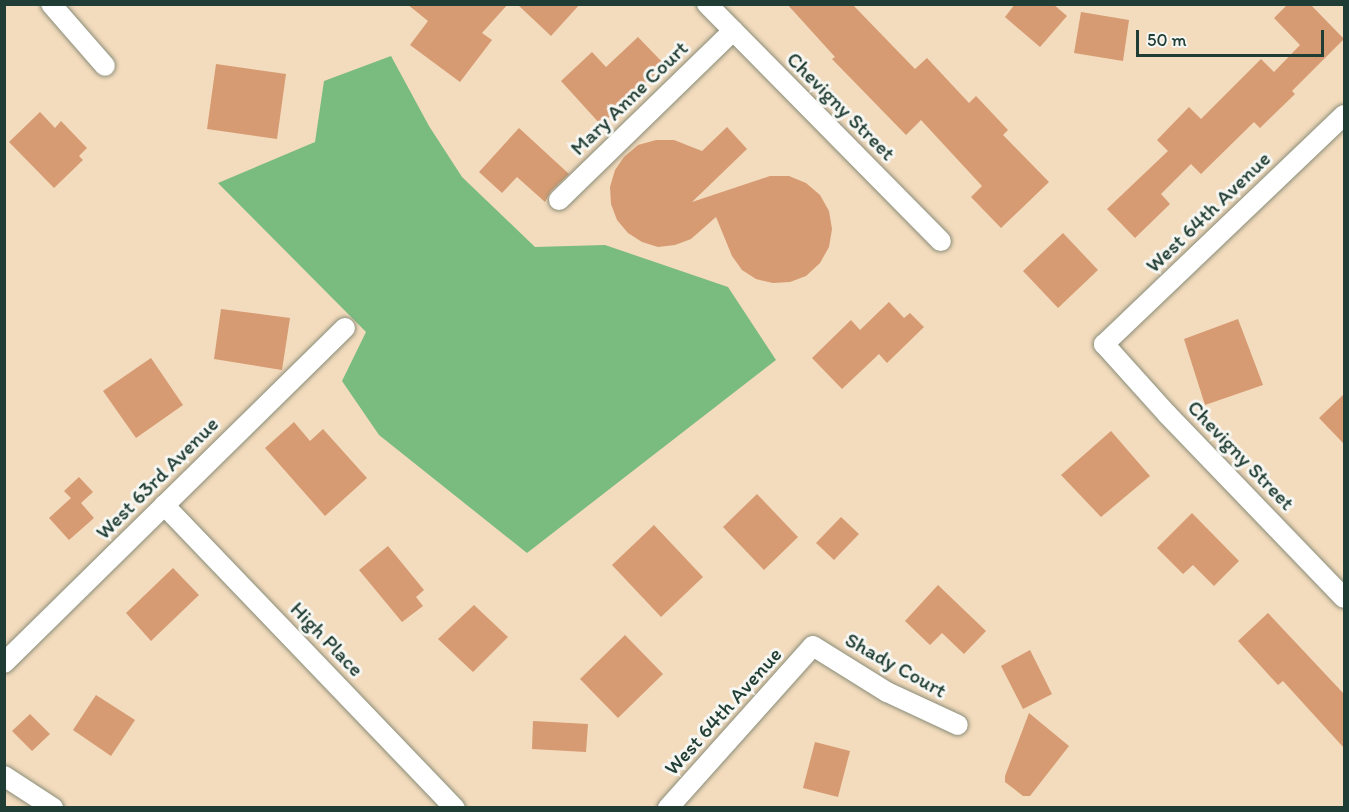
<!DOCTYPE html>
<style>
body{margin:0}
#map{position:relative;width:1349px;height:812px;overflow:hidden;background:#f3dbbd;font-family:Itim,sans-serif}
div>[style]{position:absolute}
.forest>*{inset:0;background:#7abc7f}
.building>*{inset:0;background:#d69b72}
.roads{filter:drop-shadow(0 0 2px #898c78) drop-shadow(0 0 2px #898c78)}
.minor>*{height:20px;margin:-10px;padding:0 10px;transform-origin:10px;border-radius:10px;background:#fff}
span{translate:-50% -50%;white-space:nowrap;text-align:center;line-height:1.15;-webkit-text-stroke:6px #f6f6f2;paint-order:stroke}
.street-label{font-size:21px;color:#1f3d34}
.frame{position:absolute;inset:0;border:6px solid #1f3d34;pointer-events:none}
.scale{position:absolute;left:1136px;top:30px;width:188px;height:27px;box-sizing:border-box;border:3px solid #1f3d34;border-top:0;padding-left:8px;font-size:18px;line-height:21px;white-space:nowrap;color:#1f3d34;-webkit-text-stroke:4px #f6f6f2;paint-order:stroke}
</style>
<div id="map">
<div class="forest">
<i style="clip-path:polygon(391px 56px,429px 126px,462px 177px,535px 247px,605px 245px,728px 287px,776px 360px,527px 553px,379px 435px,342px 381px,366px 332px,218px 183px,315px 142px,324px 81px)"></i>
</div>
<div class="building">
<i style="clip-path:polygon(407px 4px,508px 4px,482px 33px,492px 40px,460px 82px,410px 45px,428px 21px)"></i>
<i style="clip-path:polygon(517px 4px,580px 4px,551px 36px)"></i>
<i style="clip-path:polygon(787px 4px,852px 4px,915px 69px,927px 58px,969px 103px,976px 96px,1008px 130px,1003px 135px,1049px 182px,1001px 228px,971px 197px,982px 186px,921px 120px,906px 135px,832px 59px,835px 57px)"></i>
<i style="clip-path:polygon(1015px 4px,1053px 4px,1067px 16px,1040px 47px,1005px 17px)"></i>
<i style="clip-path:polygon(1288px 4px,1310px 4px,1344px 39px,1292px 91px,1295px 94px,1260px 128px,1254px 122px,1201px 174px,1191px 164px,1161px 194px,1170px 204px,1135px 238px,1107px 209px,1168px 151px,1157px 140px,1189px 107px,1201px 119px,1261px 59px,1274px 72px,1300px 45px,1274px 18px)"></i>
<i style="clip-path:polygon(1081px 12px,1129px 20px,1123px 61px,1074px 53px)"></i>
<i style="clip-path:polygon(638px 37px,665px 65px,601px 125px,561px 81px,592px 52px,606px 67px)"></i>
<i style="clip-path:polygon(216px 64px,286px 74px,277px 139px,207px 129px)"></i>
<i style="clip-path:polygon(40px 112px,55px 128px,61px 121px,87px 148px,79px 156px,83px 160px,54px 188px,9px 142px)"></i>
<i style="clip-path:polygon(727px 127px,747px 149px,692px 202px,770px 176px,789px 176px,806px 183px,820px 195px,829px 211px,832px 229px,829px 247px,820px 263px,806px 276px,790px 282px,773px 283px,756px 279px,742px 270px,732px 256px,716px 217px,691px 239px,675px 245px,658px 247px,642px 242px,628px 233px,617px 220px,611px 204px,610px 187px,615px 170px,624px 157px,638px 145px,656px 140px,674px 140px,702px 151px)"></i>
<i style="clip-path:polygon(519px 128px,569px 174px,551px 191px,545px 202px,517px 177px,502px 193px,479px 172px)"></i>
<i style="clip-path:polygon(1063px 233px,1098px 270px,1058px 308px,1023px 271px)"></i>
<i style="clip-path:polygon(889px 302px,904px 318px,910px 313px,924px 327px,887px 363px,879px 354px,842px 389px,812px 358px,851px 320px,860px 330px)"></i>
<i style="clip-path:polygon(221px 309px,290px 318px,282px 370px,214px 359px)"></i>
<i style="clip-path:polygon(1238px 319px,1263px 385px,1205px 405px,1184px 339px)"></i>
<i style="clip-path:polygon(151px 358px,183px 405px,136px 438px,103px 391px)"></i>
<i style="clip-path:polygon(1344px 394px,1344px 444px,1319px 418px)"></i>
<i style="clip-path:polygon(294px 422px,310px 441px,323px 429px,367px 478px,325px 516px,265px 448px)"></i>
<i style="clip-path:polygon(1111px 431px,1150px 476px,1101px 517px,1061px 475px)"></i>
<i style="clip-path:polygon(79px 477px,93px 492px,81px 503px,94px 518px,69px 540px,49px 518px,71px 498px,64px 491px)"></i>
<i style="clip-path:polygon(757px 494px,798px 537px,764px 570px,723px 527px)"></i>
<i style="clip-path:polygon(1192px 513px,1239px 561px,1214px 586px,1193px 565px,1183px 574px,1157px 548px)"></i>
<i style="clip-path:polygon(841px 517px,859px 534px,834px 560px,816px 543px)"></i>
<i style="clip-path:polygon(654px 525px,703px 577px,661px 617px,612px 565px)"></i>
<i style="clip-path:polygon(388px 546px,424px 590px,416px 597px,423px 606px,402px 622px,359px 570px)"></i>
<i style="clip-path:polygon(173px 568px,199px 595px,151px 641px,126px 613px)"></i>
<i style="clip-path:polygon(938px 585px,986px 631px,964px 654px,942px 633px,930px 645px,905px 621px)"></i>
<i style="clip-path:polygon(474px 605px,508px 637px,473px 672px,438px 639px)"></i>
<i style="clip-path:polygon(1268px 613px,1344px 694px,1344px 748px,1283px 681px,1278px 685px,1238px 641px)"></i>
<i style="clip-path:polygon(625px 635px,663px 674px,618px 718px,580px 679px)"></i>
<i style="clip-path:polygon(1030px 650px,1052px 694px,1023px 709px,1001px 666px)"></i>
<i style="clip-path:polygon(96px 695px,135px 720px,111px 756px,73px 730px)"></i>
<i style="clip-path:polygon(1029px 713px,1069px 746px,1030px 796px,1023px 796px,1005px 782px,1005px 776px)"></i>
<i style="clip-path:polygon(30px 714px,50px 734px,32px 751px,12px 731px)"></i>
<i style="clip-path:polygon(533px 721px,588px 724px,586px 752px,532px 749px)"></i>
<i style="clip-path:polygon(815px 742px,850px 751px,838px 797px,803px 788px)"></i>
</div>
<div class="roads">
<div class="minor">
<i style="left:51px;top:4px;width:82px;rotate:48.9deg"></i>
<i style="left:707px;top:4px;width:333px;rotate:45.4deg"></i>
<i style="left:1344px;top:115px;width:332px;rotate:136.3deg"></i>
<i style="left:1104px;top:344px;width:94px;rotate:48deg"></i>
<i style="left:1167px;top:414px;width:255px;rotate:46.1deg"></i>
<i style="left:559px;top:200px;width:243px;rotate:-44.2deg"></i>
<i style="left:164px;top:505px;width:420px;rotate:46.2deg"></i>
<i style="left:4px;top:663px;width:478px;rotate:-44.5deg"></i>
<i style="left:4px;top:776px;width:59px;rotate:33.1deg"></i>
<i style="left:668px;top:808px;width:217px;rotate:-48.2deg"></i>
<i style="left:813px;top:646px;width:87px;rotate:31.9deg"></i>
<i style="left:887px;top:692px;width:78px;rotate:24.9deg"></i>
</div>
</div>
<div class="street-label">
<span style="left:629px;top:98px;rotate:-44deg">Mary Anne Court</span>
<span style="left:841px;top:106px;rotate:45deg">Chevigny Street</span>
<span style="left:1208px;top:212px;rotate:-44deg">West 64th Avenue</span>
<span style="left:1241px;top:455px;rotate:46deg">Chevigny Street</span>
<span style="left:157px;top:478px;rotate:-45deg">West 63rd Avenue</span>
<span style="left:327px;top:639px;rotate:46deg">High Place</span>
<span style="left:896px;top:665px;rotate:29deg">Shady Court</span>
<span style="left:723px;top:711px;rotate:-48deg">West 64th Avenue</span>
</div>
<div class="frame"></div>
<div class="scale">50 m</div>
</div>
